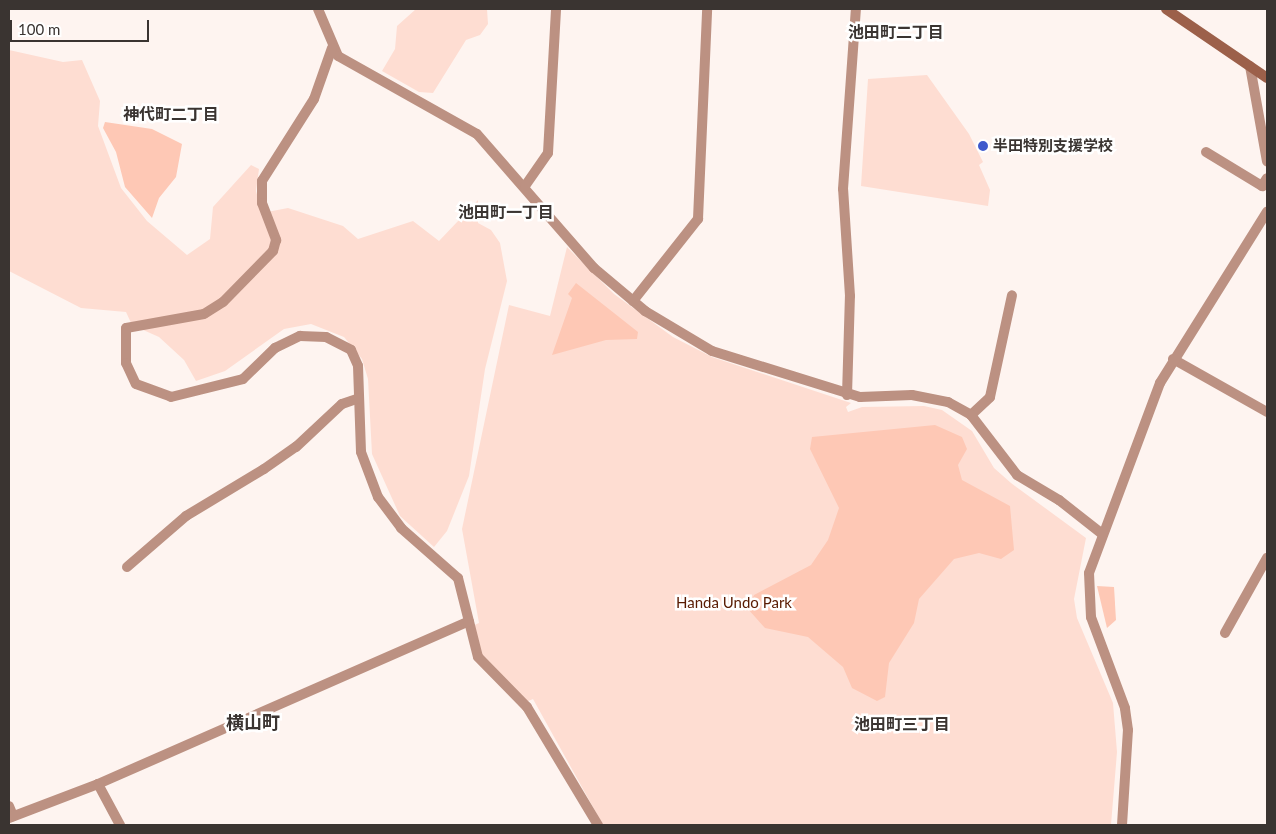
<!DOCTYPE html>
<meta charset="utf-8">
<style>
body{margin:0}
#map{position:relative;width:1276px;height:834px;overflow:hidden;background:#fef4f0;font-family:Lato,"Noto Sans JP",sans-serif}
div>[style]{position:absolute}
.green>*{inset:0;background:#feddd2}
.water>*{inset:0;background:#fec8b5}
.minor>*{height:10px;margin:-5px;padding:0 5px;transform-origin:5px;border-radius:5px;background:#bc9182}
.tertiary>*{height:10px;margin:-5px;padding:0 5px;transform-origin:5px;border-radius:5px;background:#bc9182}
.secondary>*{height:10px;margin:-5px;padding:0 5px;transform-origin:5px;border-radius:5px;background:#9c604a}
.dots>*{width:14px;height:14px;translate:-50% -50%;box-sizing:border-box;border:2px solid #fff;border-radius:50%}
span{translate:-50% -50%;white-space:nowrap;text-align:center;line-height:1.15;-webkit-text-stroke:5px #fff;paint-order:stroke}
.poi-label{font-size:15px;color:#3a3431;font-weight:700}
.left{translate:0 -50%;text-align:left}
.park-label{font-size:15px;color:#591b02}
.neighbourhood-label{font-size:16px;color:#3a3431;font-weight:700}
.quarter-label{font-size:18px;color:#3a3431;font-weight:700}
.frame{position:absolute;inset:0;border:10px solid #3a3431;pointer-events:none}
.scale{position:absolute;left:10px;top:20px;width:139px;height:22px;box-sizing:border-box;border:2px solid #3a3431;border-top:0;padding-left:6px;font-size:15px;line-height:18px;white-space:nowrap;color:#3a3431;-webkit-text-stroke:4px #fff;paint-order:stroke}
</style>
<div id="map">
<div class="green">
<i style="clip-path:polygon(416px 9px,487px 9px,488px 24px,480px 35px,466px 40px,433px 93px,419px 92px,382px 71px,395px 49px,397px 26px)"></i>
<i style="clip-path:polygon(9px 50px,63px 62px,82px 60px,100px 101px,98px 126px,121px 188px,147px 221px,187px 255px,210px 239px,213px 207px,251px 165px,259px 169px,256px 191px,262px 213px,288px 208px,343px 226px,358px 239px,413px 221px,439px 241px,478px 200px,478px 223px,491px 230px,500px 243px,507px 281px,485px 369px,469px 476px,447px 531px,434px 547px,400px 516px,372px 454px,368px 379px,362px 359px,344px 337px,311px 324px,284px 329px,225px 371px,196px 381px,184px 360px,159px 337px,132px 325px,126px 312px,81px 308px,9px 271px)"></i>
<i style="clip-path:polygon(927px 75px,969px 134px,983px 162px,979px 165px,990px 190px,988px 206px,861px 186px,868px 79px)"></i>
<i style="clip-path:polygon(567px 247px,614px 294px,673px 337px,712px 357px,851px 403px,846px 407px,848px 412px,862px 407px,924px 406px,942px 410px,972px 431px,994px 468px,1011px 483px,1086px 538px,1074px 599px,1077px 618px,1113px 703px,1117px 752px,1111px 825px,603px 825px,533px 699px,526px 702px,481px 655px,472px 626px,479px 623px,462px 529px,509px 305px,550px 316px)"></i>
</div>
<div class="water">
<i style="clip-path:polygon(105px 122px,152px 129px,182px 144px,176px 177px,159px 198px,152px 218px,125px 187px,116px 152px,103px 128px)"></i>
<i style="clip-path:polygon(576px 283px,638px 332px,637px 339px,606px 340px,552px 355px,572px 298px,568px 294px)"></i>
<i style="clip-path:polygon(935px 425px,962px 437px,967px 449px,958px 465px,962px 480px,1010px 506px,1014px 550px,1001px 559px,979px 553px,954px 559px,919px 599px,914px 623px,889px 663px,885px 697px,877px 701px,852px 688px,843px 667px,808px 637px,765px 628px,748px 609px,754px 595px,811px 565px,828px 540px,839px 508px,810px 449px,812px 437px)"></i>
<i style="clip-path:polygon(1097px 586px,1114px 587px,1116px 620px,1107px 628px)"></i>
</div>
<div class="minor">
<i style="left:318px;top:9px;width:51px;rotate:66.9deg"></i>
<i style="left:338px;top:56px;width:159px;rotate:29.3deg"></i>
<i style="left:477px;top:134px;width:178px;rotate:48.9deg"></i>
<i style="left:594px;top:268px;width:67px;rotate:40.1deg"></i>
<i style="left:645px;top:311px;width:78px;rotate:30.8deg"></i>
<i style="left:712px;top:351px;width:155px;rotate:17.3deg"></i>
<i style="left:332px;top:48px;width:54px;rotate:109.4deg"></i>
<i style="left:314px;top:99px;width:97px;rotate:122.4deg"></i>
<i style="left:262px;top:181px;width:22px;rotate:90deg"></i>
<i style="left:262px;top:203px;width:40px;rotate:69deg"></i>
<i style="left:276px;top:240px;width:11px;rotate:105deg"></i>
<i style="left:273px;top:251px;width:71px;rotate:134.4deg"></i>
<i style="left:223px;top:302px;width:22px;rotate:148deg"></i>
<i style="left:204px;top:314px;width:79px;rotate:169.8deg"></i>
<i style="left:126px;top:328px;width:35px;rotate:90deg"></i>
<i style="left:126px;top:363px;width:23px;rotate:65deg"></i>
<i style="left:136px;top:384px;width:37px;rotate:20deg"></i>
<i style="left:171px;top:397px;width:74px;rotate:-14deg"></i>
<i style="left:243px;top:379px;width:45px;rotate:-44.1deg"></i>
<i style="left:275px;top:348px;width:28px;rotate:-26deg"></i>
<i style="left:300px;top:336px;width:26px;rotate:2deg"></i>
<i style="left:326px;top:337px;width:28px;rotate:27deg"></i>
<i style="left:351px;top:350px;width:17px;rotate:66deg"></i>
<i style="left:358px;top:366px;width:86px;rotate:88deg"></i>
<i style="left:361px;top:452px;width:48px;rotate:69.3deg"></i>
<i style="left:378px;top:497px;width:39px;rotate:53deg"></i>
<i style="left:401px;top:528px;width:76px;rotate:41.3deg"></i>
<i style="left:458px;top:578px;width:81px;rotate:75.8deg"></i>
<i style="left:478px;top:657px;width:70px;rotate:45.6deg"></i>
<i style="left:527px;top:707px;width:138px;rotate:59deg"></i>
<i style="left:1250px;top:66px;width:97px;rotate:79.9deg"></i>
<i style="left:1206px;top:152px;width:66px;rotate:31.3deg"></i>
<i style="left:1262px;top:186px;width:9px;rotate:-58deg"></i>
<i style="left:525px;top:186px;width:40px;rotate:-55.1deg"></i>
<i style="left:548px;top:153px;width:144px;rotate:-86.8deg"></i>
<i style="left:633px;top:301px;width:105px;rotate:-51.6deg"></i>
<i style="left:698px;top:219px;width:210px;rotate:-87.5deg"></i>
<i style="left:1173px;top:359px;width:108px;rotate:29.4deg"></i>
<i style="left:847px;top:395px;width:99px;rotate:-88.3deg"></i>
<i style="left:850px;top:296px;width:107px;rotate:-93.7deg"></i>
<i style="left:843px;top:189px;width:180px;rotate:-85.9deg"></i>
<i style="left:971px;top:415px;width:26px;rotate:-43deg"></i>
<i style="left:990px;top:397px;width:104px;rotate:-77.8deg"></i>
<i style="left:127px;top:567px;width:78px;rotate:-40.8deg"></i>
<i style="left:186px;top:516px;width:91px;rotate:-31.1deg"></i>
<i style="left:264px;top:469px;width:39px;rotate:-35deg"></i>
<i style="left:296px;top:447px;width:63px;rotate:-43.1deg"></i>
<i style="left:342px;top:404px;width:18px;rotate:-19deg"></i>
<i style="left:1225px;top:633px;width:86px;rotate:-60.8deg"></i>
<i style="left:98px;top:784px;width:405px;rotate:-23.7deg"></i>
<i style="left:9px;top:806px;width:11px;rotate:68deg"></i>
</div>
<div class="tertiary">
<i style="left:860px;top:397px;width:52px;rotate:-2.2deg"></i>
<i style="left:912px;top:395px;width:37px;rotate:11deg"></i>
<i style="left:948px;top:402px;width:26px;rotate:29deg"></i>
<i style="left:971px;top:415px;width:76px;rotate:52.5deg"></i>
<i style="left:1017px;top:475px;width:49px;rotate:30.8deg"></i>
<i style="left:1059px;top:500px;width:53px;rotate:38.2deg"></i>
<i style="left:9px;top:818px;width:95px;rotate:-20.9deg"></i>
<i style="left:98px;top:784px;width:47px;rotate:61.8deg"></i>
<i style="left:1122px;top:825px;width:95px;rotate:-86.4deg"></i>
<i style="left:1128px;top:730px;width:22px;rotate:-98deg"></i>
<i style="left:1125px;top:708px;width:97px;rotate:-110.5deg"></i>
<i style="left:1091px;top:617px;width:44px;rotate:-92.6deg"></i>
<i style="left:1089px;top:573px;width:203px;rotate:-69.5deg"></i>
<i style="left:1160px;top:383px;width:202px;rotate:-58deg"></i>
</div>
<div class="secondary">
<i style="left:1166px;top:9px;width:122px;rotate:34.3deg"></i>
</div>
<div class="dots">
<i style="left:983px;top:146px;background:#3e59cc"></i>
</div>
<div class="poi-label">
<span class="left" style="left:993px;top:146px">半田特別支援学校</span>
</div>
<div class="park-label">
<span style="left:734px;top:603px">Handa Undo Park</span>
</div>
<div class="neighbourhood-label">
<span style="left:896px;top:32px">池田町二丁目</span>
<span style="left:171px;top:114px">神代町二丁目</span>
<span style="left:506px;top:212px">池田町一丁目</span>
<span style="left:902px;top:724px">池田町三丁目</span>
</div>
<div class="quarter-label">
<span style="left:253px;top:722px">横山町</span>
</div>
<div class="frame"></div>
<div class="scale">100 m</div>
</div>
